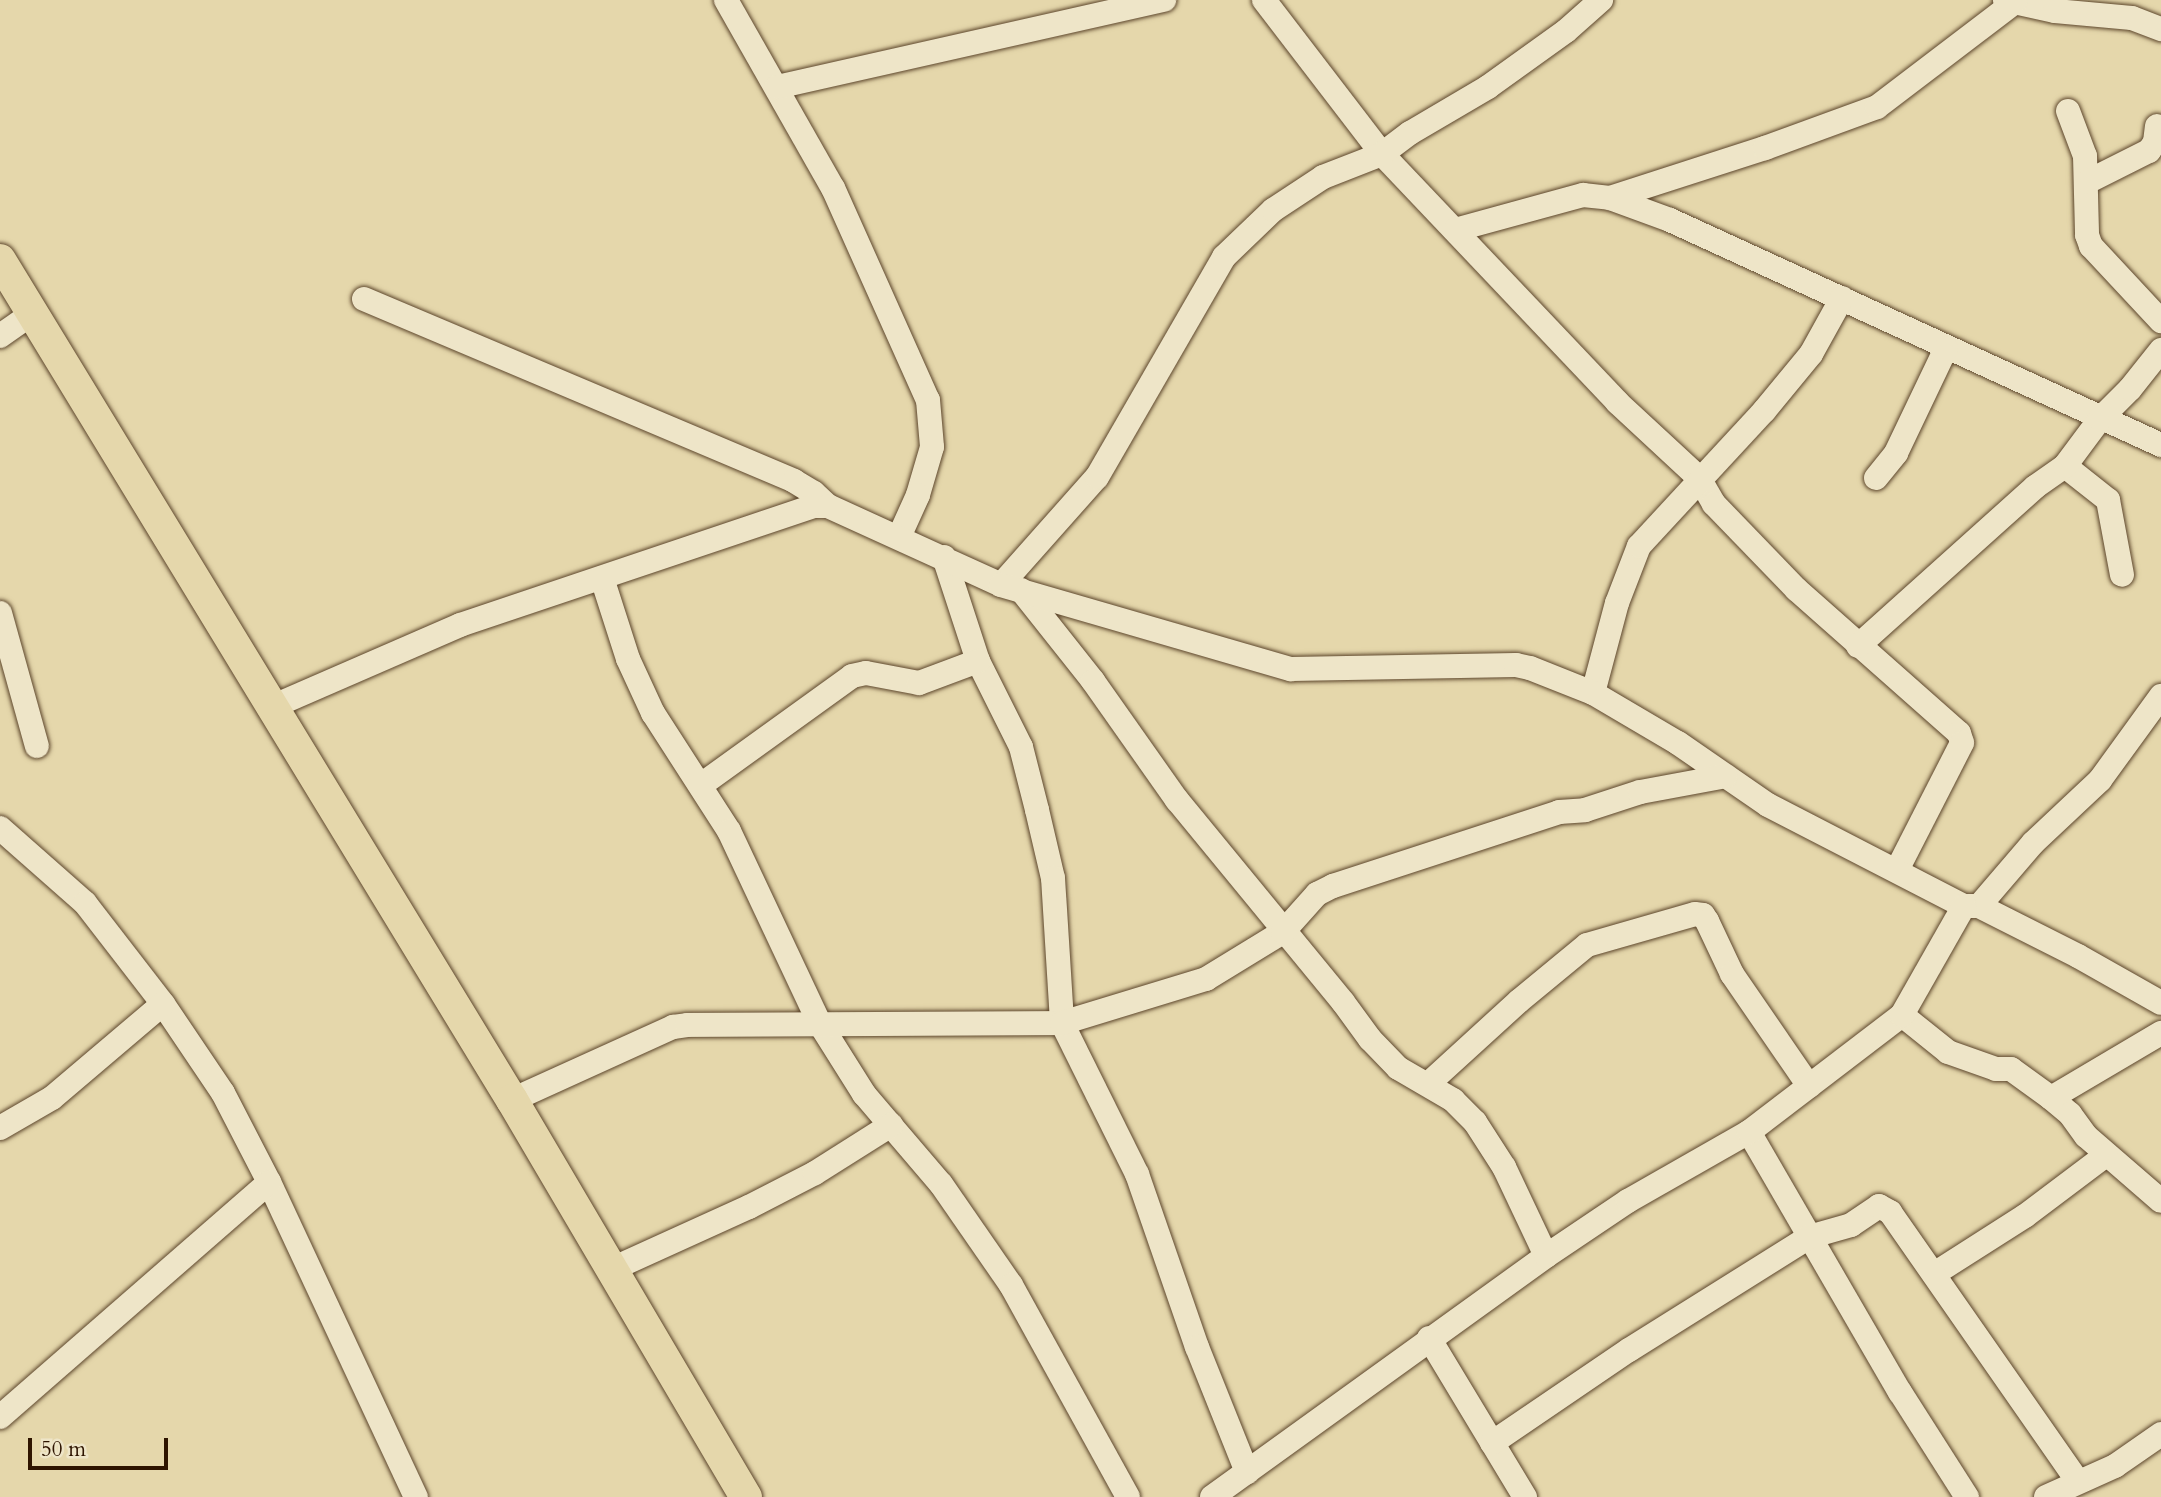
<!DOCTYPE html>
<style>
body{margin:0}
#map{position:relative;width:2161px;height:1497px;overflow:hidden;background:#e5d7ab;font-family:Cardo,serif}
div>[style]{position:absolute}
.roads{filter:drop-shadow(0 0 2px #5c452b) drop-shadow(0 0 2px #5c452b)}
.minor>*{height:24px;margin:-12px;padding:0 12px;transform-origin:12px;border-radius:12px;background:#eee5c8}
.major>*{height:32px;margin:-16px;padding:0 16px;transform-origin:16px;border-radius:16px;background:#e5d7ab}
span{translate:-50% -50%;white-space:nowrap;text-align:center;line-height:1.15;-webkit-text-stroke:7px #eee5c8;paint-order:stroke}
.scale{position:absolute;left:28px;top:1438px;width:140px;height:32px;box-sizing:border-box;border:4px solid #2e1400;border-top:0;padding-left:9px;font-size:21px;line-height:24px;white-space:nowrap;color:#2e1400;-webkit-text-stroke:5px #eee5c8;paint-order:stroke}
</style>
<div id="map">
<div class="roads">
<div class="minor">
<i style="left:726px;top:0;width:216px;rotate:60.4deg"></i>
<i style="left:833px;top:188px;width:232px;rotate:65.9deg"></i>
<i style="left:928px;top:400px;width:47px;rotate:85.1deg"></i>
<i style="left:932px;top:447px;width:50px;rotate:106.3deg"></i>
<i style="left:918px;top:495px;width:46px;rotate:114.3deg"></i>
<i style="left:1264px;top:0;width:194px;rotate:52.5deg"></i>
<i style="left:1382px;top:154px;width:342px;rotate:46.5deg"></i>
<i style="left:1617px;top:402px;width:112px;rotate:42.8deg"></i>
<i style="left:1699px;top:478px;width:30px;rotate:60deg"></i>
<i style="left:1714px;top:504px;width:118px;rotate:46deg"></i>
<i style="left:1796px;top:589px;width:217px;rotate:41.5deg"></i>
<i style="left:1959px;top:733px;width:10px;rotate:73deg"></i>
<i style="left:1962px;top:743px;width:143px;rotate:117.1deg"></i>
<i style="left:2005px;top:0;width:51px;rotate:12.4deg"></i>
<i style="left:2055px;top:11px;width:77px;rotate:5.2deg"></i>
<i style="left:2132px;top:18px;width:31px;rotate:21deg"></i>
<i style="left:777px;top:87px;width:397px;rotate:-12.7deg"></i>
<i style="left:2068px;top:111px;width:48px;rotate:69.3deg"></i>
<i style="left:2085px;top:156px;width:79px;rotate:88.5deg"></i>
<i style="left:2087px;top:235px;width:12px;rotate:70deg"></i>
<i style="left:2091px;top:246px;width:103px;rotate:47deg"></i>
<i style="left:2087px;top:182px;width:69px;rotate:-26.6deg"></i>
<i style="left:2149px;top:151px;width:11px;rotate:-56deg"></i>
<i style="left:2155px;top:142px;width:16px;rotate:-83deg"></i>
<i style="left:1610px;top:198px;width:163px;rotate:-17.9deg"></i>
<i style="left:1765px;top:148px;width:119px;rotate:-20.1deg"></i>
<i style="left:1877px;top:107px;width:173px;rotate:-37.3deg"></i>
<i style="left:1455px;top:230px;width:133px;rotate:-15.3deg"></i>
<i style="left:1583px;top:195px;width:27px;rotate:6deg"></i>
<i style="left:1610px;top:198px;width:64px;rotate:20.1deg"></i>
<i style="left:1670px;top:220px;width:540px;rotate:24.62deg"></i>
<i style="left:364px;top:299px;width:467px;rotate:22.9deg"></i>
<i style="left:794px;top:481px;width:23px;rotate:31deg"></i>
<i style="left:814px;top:493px;width:19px;rotate:43deg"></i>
<i style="left:0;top:336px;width:39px;rotate:-35deg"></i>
<i style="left:2065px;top:466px;width:55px;rotate:38.3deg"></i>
<i style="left:2108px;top:500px;width:76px;rotate:79.4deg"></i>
<i style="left:1876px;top:478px;width:32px;rotate:-51deg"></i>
<i style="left:1896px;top:453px;width:116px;rotate:-64.5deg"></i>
<i style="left:944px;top:557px;width:109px;rotate:71.9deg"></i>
<i style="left:978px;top:661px;width:96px;rotate:63.4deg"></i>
<i style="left:1021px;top:747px;width:65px;rotate:75.7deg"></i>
<i style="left:1037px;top:810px;width:70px;rotate:76.8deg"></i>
<i style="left:1053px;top:878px;width:145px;rotate:86.4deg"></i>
<i style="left:1062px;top:1023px;width:169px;rotate:63.6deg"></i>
<i style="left:1137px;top:1174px;width:183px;rotate:70.9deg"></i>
<i style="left:1197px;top:1347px;width:135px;rotate:68.2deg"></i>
<i style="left:602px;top:578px;width:85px;rotate:72.2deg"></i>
<i style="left:628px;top:659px;width:60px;rotate:65.2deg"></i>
<i style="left:653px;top:713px;width:140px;rotate:57.2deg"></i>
<i style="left:729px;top:831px;width:213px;rotate:64.8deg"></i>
<i style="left:820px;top:1024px;width:83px;rotate:57.8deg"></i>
<i style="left:864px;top:1094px;width:118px;rotate:49.5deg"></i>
<i style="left:941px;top:1184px;width:123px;rotate:55.3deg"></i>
<i style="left:1011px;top:1285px;width:242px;rotate:61.1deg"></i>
<i style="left:1001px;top:585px;width:144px;rotate:-48.4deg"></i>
<i style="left:1097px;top:477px;width:254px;rotate:-60deg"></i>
<i style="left:1224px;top:257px;width:68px;rotate:-43.8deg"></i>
<i style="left:1273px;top:210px;width:60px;rotate:-33.4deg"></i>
<i style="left:1323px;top:177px;width:63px;rotate:-21.3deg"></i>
<i style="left:1382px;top:154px;width:35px;rotate:-37deg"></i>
<i style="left:1410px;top:133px;width:91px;rotate:-30.5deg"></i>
<i style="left:1488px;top:87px;width:96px;rotate:-35.7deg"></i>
<i style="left:1566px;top:31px;width:47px;rotate:-41.5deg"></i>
<i style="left:1021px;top:590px;width:116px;rotate:51.6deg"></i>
<i style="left:1093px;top:681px;width:146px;rotate:54.8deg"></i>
<i style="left:1177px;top:800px;width:261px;rotate:50.6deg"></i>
<i style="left:1343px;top:1002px;width:46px;rotate:53.9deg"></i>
<i style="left:1370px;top:1039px;width:40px;rotate:46deg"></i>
<i style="left:1398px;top:1068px;width:64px;rotate:30.2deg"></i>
<i style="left:1453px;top:1100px;width:31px;rotate:45deg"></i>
<i style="left:1475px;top:1122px;width:54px;rotate:57.2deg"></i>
<i style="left:1504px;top:1167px;width:98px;rotate:64.7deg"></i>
<i style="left:0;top:613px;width:138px;rotate:74.5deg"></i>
<i style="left:1858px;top:646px;width:238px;rotate:-41.9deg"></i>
<i style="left:2035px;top:487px;width:37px;rotate:-35deg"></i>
<i style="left:2065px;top:466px;width:59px;rotate:-53.3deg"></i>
<i style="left:2100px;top:419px;width:42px;rotate:-45deg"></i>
<i style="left:2130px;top:389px;width:50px;rotate:-51.5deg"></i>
<i style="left:1593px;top:693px;width:93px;rotate:-75.1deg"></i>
<i style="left:1617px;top:603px;width:61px;rotate:-68.9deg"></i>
<i style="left:1639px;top:546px;width:184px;rotate:-47.2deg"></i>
<i style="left:1764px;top:411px;width:74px;rotate:-50.5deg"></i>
<i style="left:1811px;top:354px;width:64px;rotate:-61deg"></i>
<i style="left:274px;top:706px;width:203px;rotate:-23.5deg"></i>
<i style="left:460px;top:625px;width:373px;rotate:-18.6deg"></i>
<i style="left:814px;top:506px;width:14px"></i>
<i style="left:828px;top:506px;width:190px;rotate:24.5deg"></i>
<i style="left:1001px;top:585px;width:302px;rotate:16.2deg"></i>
<i style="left:1291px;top:669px;width:225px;rotate:-1deg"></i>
<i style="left:1516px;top:665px;width:14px;rotate:12deg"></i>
<i style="left:1530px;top:668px;width:68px;rotate:21.6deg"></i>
<i style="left:1593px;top:693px;width:99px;rotate:30.5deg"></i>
<i style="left:1678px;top:743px;width:109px;rotate:34.6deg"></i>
<i style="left:1768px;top:805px;width:220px;rotate:27.3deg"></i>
<i style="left:1964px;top:906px;width:15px"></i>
<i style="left:1979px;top:906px;width:111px;rotate:26.8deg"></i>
<i style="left:2078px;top:956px;width:95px;rotate:29.5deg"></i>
<i style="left:701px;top:785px;width:186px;rotate:-35.8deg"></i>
<i style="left:852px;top:676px;width:14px;rotate:-12deg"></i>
<i style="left:866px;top:673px;width:54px;rotate:10.7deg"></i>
<i style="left:919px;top:683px;width:63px;rotate:-20.4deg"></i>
<i style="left:0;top:828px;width:113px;rotate:41.4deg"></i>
<i style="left:85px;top:903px;width:128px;rotate:52.3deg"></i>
<i style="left:163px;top:1004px;width:107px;rotate:56deg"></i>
<i style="left:223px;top:1093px;width:100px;rotate:62.7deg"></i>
<i style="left:269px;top:1182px;width:348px;rotate:65deg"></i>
<i style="left:1979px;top:906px;width:83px;rotate:-49.4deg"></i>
<i style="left:2033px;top:843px;width:92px;rotate:-43.2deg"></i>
<i style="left:2100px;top:780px;width:104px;rotate:-54deg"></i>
<i style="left:1902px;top:1015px;width:59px;rotate:38.8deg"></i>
<i style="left:1948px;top:1052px;width:51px;rotate:19.5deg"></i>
<i style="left:1996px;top:1069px;width:15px"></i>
<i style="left:2011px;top:1069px;width:49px;rotate:35.9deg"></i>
<i style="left:2051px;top:1098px;width:128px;rotate:-30.6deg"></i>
<i style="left:1428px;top:1084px;width:123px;rotate:-42.4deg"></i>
<i style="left:1519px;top:1001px;width:88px;rotate:-39.5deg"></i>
<i style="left:1587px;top:945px;width:112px;rotate:-16deg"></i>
<i style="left:1695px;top:914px;width:8px;rotate:7deg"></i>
<i style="left:1703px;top:915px;width:7px;rotate:56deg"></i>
<i style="left:1707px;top:921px;width:59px;rotate:64.7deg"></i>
<i style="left:1732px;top:974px;width:136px;rotate:55.5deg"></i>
<i style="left:2051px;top:1098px;width:25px;rotate:40deg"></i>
<i style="left:2070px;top:1114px;width:27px;rotate:54deg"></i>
<i style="left:2086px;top:1136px;width:99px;rotate:40.9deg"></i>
<i style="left:512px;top:1100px;width:177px;rotate:-24.4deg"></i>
<i style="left:673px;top:1027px;width:14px;rotate:-8deg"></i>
<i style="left:687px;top:1025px;width:375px;rotate:-0.3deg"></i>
<i style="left:1062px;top:1023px;width:151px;rotate:-17deg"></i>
<i style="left:1206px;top:979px;width:90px;rotate:-31.4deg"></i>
<i style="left:1283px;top:932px;width:51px;rotate:-48.2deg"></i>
<i style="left:1317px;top:894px;width:18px;rotate:-27deg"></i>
<i style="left:1333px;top:886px;width:238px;rotate:-18.1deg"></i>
<i style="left:1559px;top:812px;width:26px;rotate:-4deg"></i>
<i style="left:1585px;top:810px;width:58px;rotate:-18.1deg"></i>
<i style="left:1640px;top:792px;width:87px;rotate:-10.5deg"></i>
<i style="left:0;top:1128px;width:60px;rotate:-30deg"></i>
<i style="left:52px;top:1098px;width:145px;rotate:-40.3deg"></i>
<i style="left:1749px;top:1132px;width:301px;rotate:59.9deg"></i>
<i style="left:1900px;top:1392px;width:125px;rotate:57.5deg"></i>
<i style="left:610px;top:1270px;width:153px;rotate:-24.4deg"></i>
<i style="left:749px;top:1207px;width:74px;rotate:-27.3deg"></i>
<i style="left:815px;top:1173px;width:90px;rotate:-32.3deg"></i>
<i style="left:1934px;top:1274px;width:108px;rotate:-32.5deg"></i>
<i style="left:2025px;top:1216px;width:101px;rotate:-37deg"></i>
<i style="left:1429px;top:1338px;width:186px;rotate:58.9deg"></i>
<i style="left:0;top:1417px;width:357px;rotate:-41.1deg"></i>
<i style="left:1492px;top:1443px;width:166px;rotate:-34.2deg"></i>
<i style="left:1629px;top:1350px;width:213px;rotate:-32.1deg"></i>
<i style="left:1809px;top:1237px;width:44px;rotate:-15.9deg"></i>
<i style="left:1851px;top:1225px;width:34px;rotate:-34deg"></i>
<i style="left:1879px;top:1206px;width:13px;rotate:29deg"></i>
<i style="left:1890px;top:1212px;width:328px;rotate:55.1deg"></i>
<i style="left:1212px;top:1497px;width:412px;rotate:-35.8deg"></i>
<i style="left:1546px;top:1256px;width:99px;rotate:-33.9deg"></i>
<i style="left:1628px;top:1201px;width:139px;rotate:-29.7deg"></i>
<i style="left:1749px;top:1132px;width:193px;rotate:-37.4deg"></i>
<i style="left:1902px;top:1015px;width:125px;rotate:-60.4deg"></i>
<i style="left:2046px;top:1497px;width:76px;rotate:-24.2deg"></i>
<i style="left:2115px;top:1466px;width:56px;rotate:-34.8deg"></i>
</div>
<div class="major">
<i style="left:0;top:260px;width:984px;rotate:58.64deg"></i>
<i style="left:512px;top:1100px;width:461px;rotate:59.5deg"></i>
</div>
</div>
<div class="scale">50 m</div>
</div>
